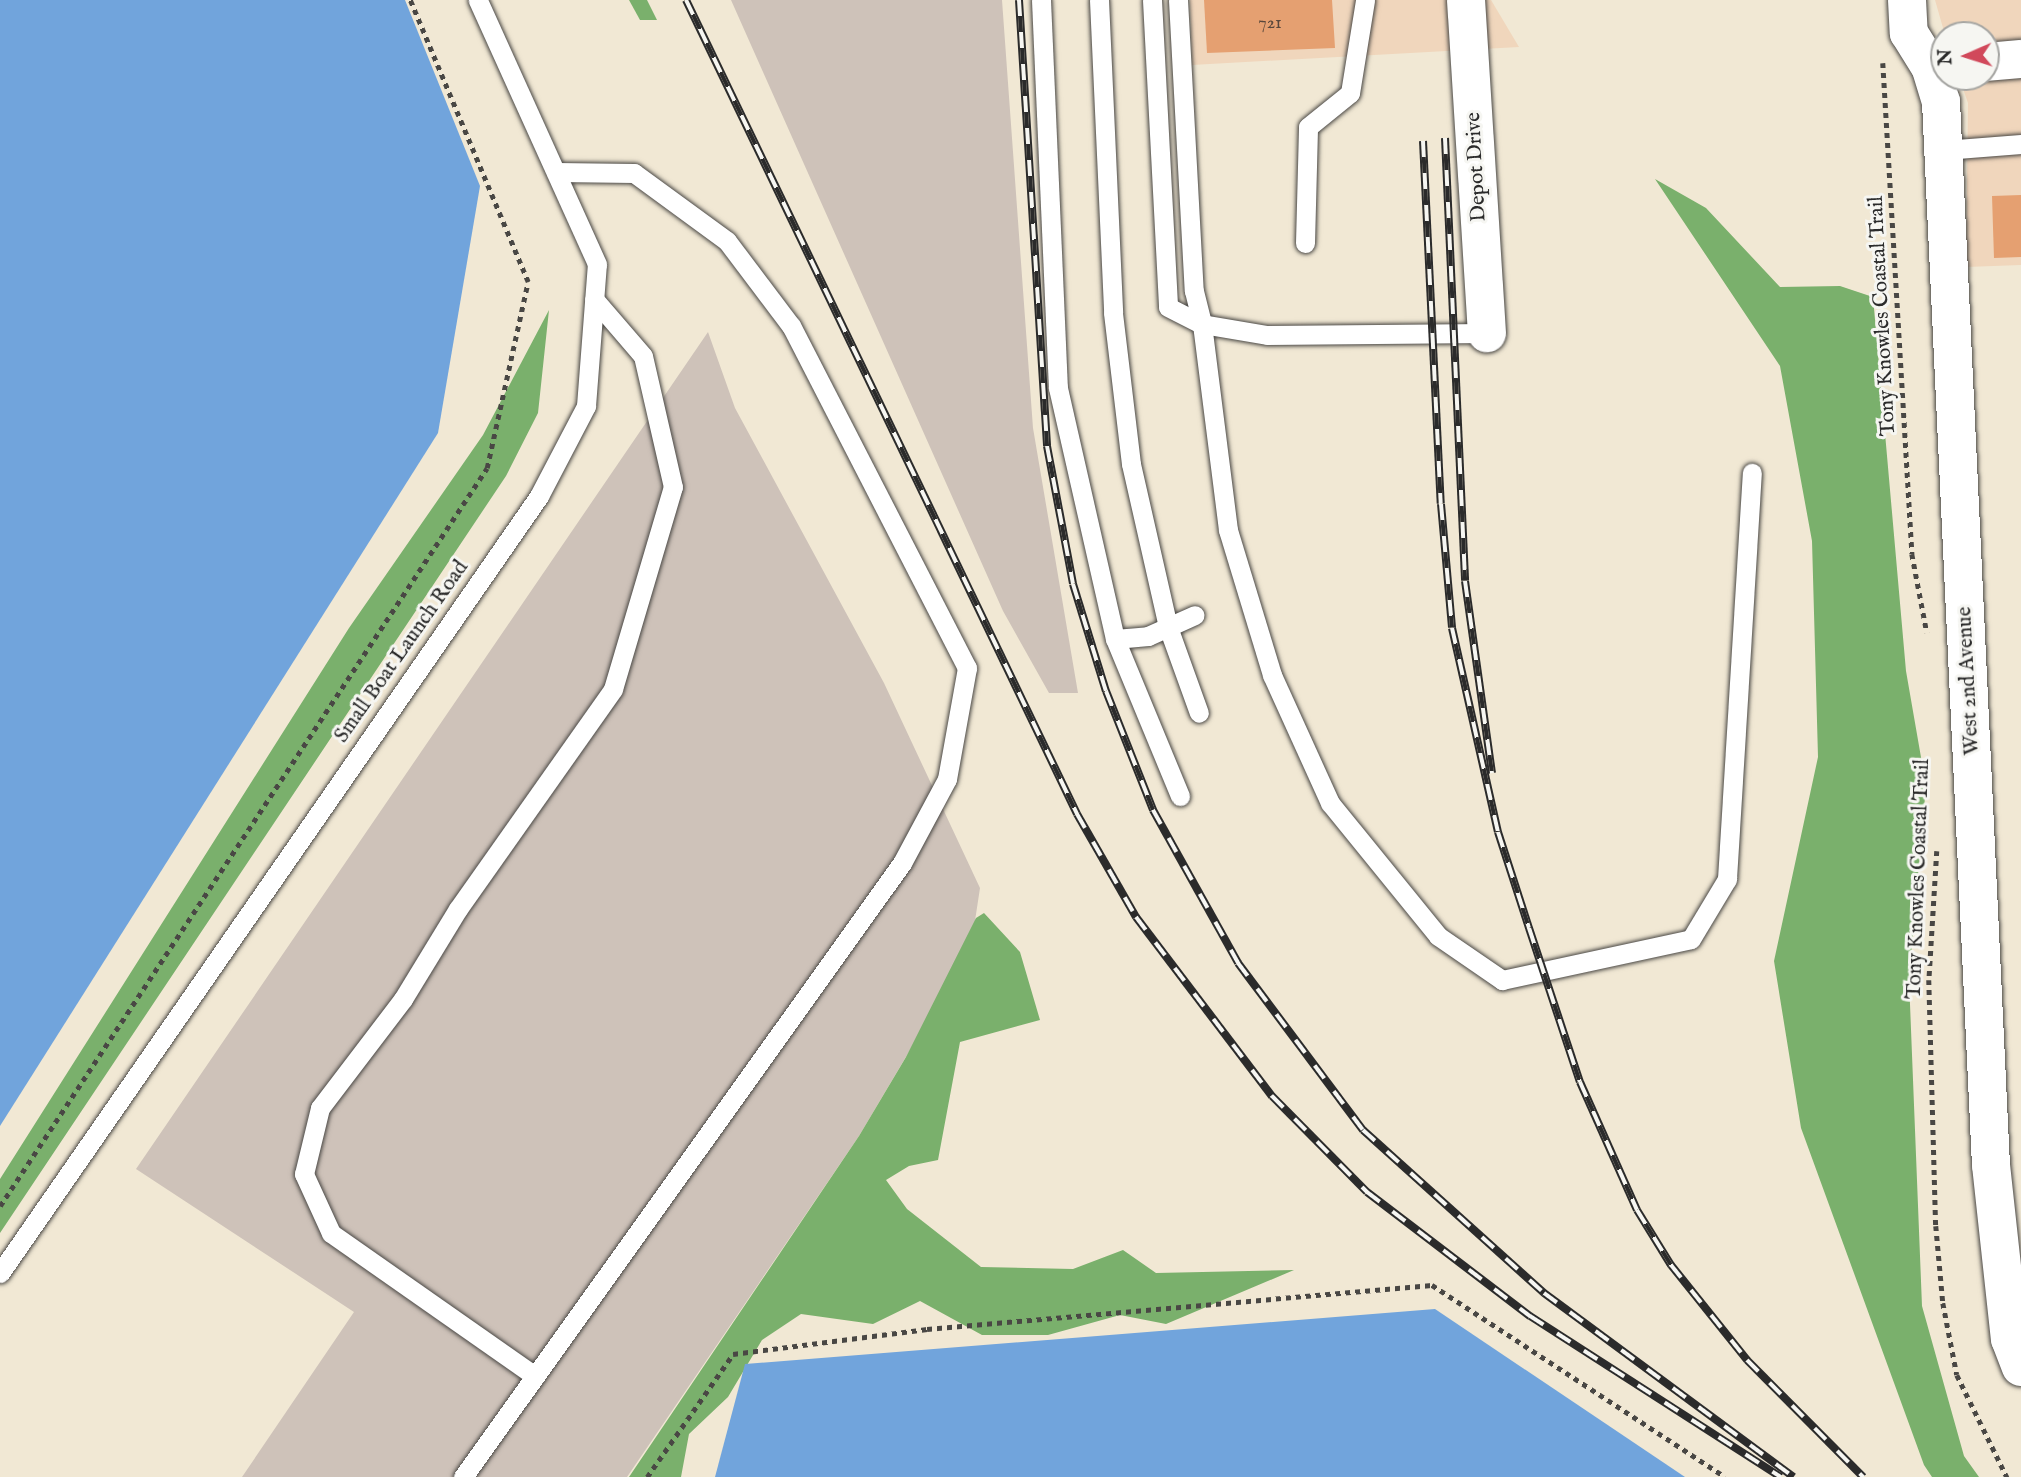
<!DOCTYPE html>
<style>
body{margin:0}
#map{position:relative;width:2021px;height:1477px;overflow:hidden;background:#f1e8d4;font-family:"IM FELL English",serif}
div>[style]{position:absolute}
.built>*{inset:0;background:#f0d6bc}
.industrial>*{inset:0;background:#cec2b9}
.forest>*{inset:0;background:#7ab06c}
.water>*{inset:0;background:#71a4dc}
.building>*{inset:0;background:#e5a071}
.path>*{height:4.5px;margin-top:-2.25px;transform-origin:0;background:repeating-linear-gradient(90deg,#494744 0 5px,transparent 0 10px)}
.roads{filter:drop-shadow(0 0 2px #494744) drop-shadow(0 0 2px #494744)}
.service>*{height:19px;margin:-9.5px;padding:0 9.5px;transform-origin:9.5px;border-radius:9.5px;background:#fff}
.minor>*{height:38px;margin:-19px;padding:0 19px;transform-origin:19px;border-radius:19px;background:#fff}
.rail>*{height:8px;margin-top:-4px;transform-origin:0;background:repeating-linear-gradient(90deg,#f6f6f2 0 16px,#2b2b2b 0 32px);box-sizing:border-box;border-block:2px solid #2b2b2b}
span{translate:-50% -50%;white-space:nowrap;text-align:center;line-height:1.15;-webkit-text-stroke:6px #f6f6f2;paint-order:stroke}
.number-label{font-size:18px;color:#5a483c}
.number-label span{-webkit-text-stroke-width:0}
.street-label{font-size:21px;color:#2b2b2b}
.north{position:absolute;left:1930px;top:21px;width:70px;height:70px;box-sizing:border-box;background:#f6f6f2;border:2px solid #a5a5a2;border-radius:50%;rotate:267deg;font-size:19px;font-weight:700;line-height:28px;text-align:center;color:#2b2b2b}
.north::after{content:'';display:block;margin:auto;width:24px;height:32px;background:#d1495b;clip-path:polygon(50% 0,100% 100%,50% 72%,0 100%)}
</style>
<div id="map">
<div class="built">
<i style="clip-path:polygon(1190px 0,1491px 0,1519px 47px,1192px 65px)"></i>
<i style="clip-path:polygon(1935px 0,2021px 0,2021px 265px,1966px 267px,1968px 103px,1959px 77px,1986px 77px,1986px 35px,1945px 35px)"></i>
</div>
<div class="industrial">
<i style="clip-path:polygon(731px 0,1002px 0,1033px 428px,1078px 693px,1049px 693px,1003px 611px)"></i>
<i style="clip-path:polygon(708px 332px,735px 408px,884px 683px,980px 888px,971px 947px,859px 1136px,627px 1477px,242px 1477px,354px 1312px,136px 1169px)"></i>
</div>
<div class="forest">
<i style="clip-path:polygon(629px 0,647px 0,657px 20px,640px 20px)"></i>
<i style="clip-path:polygon(1655px 179px,1706px 208px,1780px 287px,1840px 286px,1873px 297px,1906px 671px,1926px 786px,1909px 979px,1922px 1306px,1964px 1456px,1979px 1477px,1932px 1477px,1924px 1465px,1801px 1128px,1774px 961px,1818px 757px,1812px 541px,1780px 366px)"></i>
<i style="clip-path:polygon(549px 310px,538px 413px,506px 476px,0 1233px,0 1179px,349px 628px,483px 435px)"></i>
<i style="clip-path:polygon(984px 913px,1020px 952px,1040px 1020px,960px 1042px,938px 1160px,909px 1166px,886px 1180px,907px 1209px,981px 1267px,1073px 1269px,1123px 1250px,1156px 1273px,1294px 1270px,1166px 1324px,1120px 1315px,1048px 1335px,982px 1335px,920px 1301px,873px 1324px,801px 1314px,762px 1340px,728px 1397px,689px 1434px,681px 1477px,629px 1477px,859px 1136px,906px 1057px,976px 918px)"></i>
</div>
<div class="water">
<i style="clip-path:polygon(0 0,405px 0,480px 186px,438px 433px,0 1126px)"></i>
<i style="clip-path:polygon(1435px 1309px,1685px 1477px,715px 1477px,745px 1364px)"></i>
</div>
<div class="building">
<i style="clip-path:polygon(1204px 0,1332px 0,1335px 48px,1207px 53px)"></i>
<i style="clip-path:polygon(2021px 195px,2021px 257px,1994px 258px,1992px 196px)"></i>
</div>
<div class="path">
<i style="left:1883px;top:63px;width:492px;rotate:86.6deg"></i>
<i style="left:1912px;top:554px;width:80px;rotate:79.2deg"></i>
<i style="left:1937px;top:851px;width:129px;rotate:93.5deg"></i>
<i style="left:1929px;top:980px;width:246px;rotate:88.4deg"></i>
<i style="left:1936px;top:1226px;width:77px;rotate:84.8deg"></i>
<i style="left:1943px;top:1303px;width:73px;rotate:79deg"></i>
<i style="left:1957px;top:1375px;width:114px;rotate:63.9deg"></i>
<i style="left:0;top:1206px;width:884px;rotate:-56.58deg"></i>
<i style="left:487px;top:468px;width:190px;rotate:-77.6deg"></i>
<i style="left:528px;top:282px;width:306px;rotate:-112.7deg"></i>
<i style="left:647px;top:1477px;width:150px;rotate:-55deg"></i>
<i style="left:733px;top:1354px;width:196px;rotate:-7.3deg"></i>
<i style="left:927px;top:1329px;width:507px;rotate:-4.98deg"></i>
<i style="left:1432px;top:1285px;width:350px;rotate:33.2deg"></i>
</div>
<div class="roads">
<div class="service">
<i style="left:1041px;top:0;width:388px;rotate:87.5deg"></i>
<i style="left:1058px;top:388px;width:257px;rotate:77.2deg"></i>
<i style="left:1115px;top:639px;width:170px;rotate:67.5deg"></i>
<i style="left:1099px;top:0;width:313px;rotate:87.4deg"></i>
<i style="left:1113px;top:313px;width:152px;rotate:83.2deg"></i>
<i style="left:1131px;top:464px;width:167px;rotate:77.2deg"></i>
<i style="left:1168px;top:627px;width:91px;rotate:70.2deg"></i>
<i style="left:1152px;top:0;width:307px;rotate:87deg"></i>
<i style="left:1168px;top:307px;width:38px;rotate:27deg"></i>
<i style="left:1202px;top:324px;width:208px;rotate:82.8deg"></i>
<i style="left:1228px;top:530px;width:152px;rotate:73.1deg"></i>
<i style="left:1272px;top:675px;width:141px;rotate:65.6deg"></i>
<i style="left:1330px;top:803px;width:171px;rotate:50.9deg"></i>
<i style="left:1438px;top:936px;width:78px;rotate:34.5deg"></i>
<i style="left:1502px;top:980px;width:193px;rotate:-12.2deg"></i>
<i style="left:1691px;top:939px;width:70px;rotate:-59deg"></i>
<i style="left:1727px;top:879px;width:407px;rotate:-86.5deg"></i>
<i style="left:1178px;top:0;width:291px;rotate:86.9deg"></i>
<i style="left:1194px;top:291px;width:34px;rotate:76deg"></i>
<i style="left:1202px;top:324px;width:66px;rotate:9.6deg"></i>
<i style="left:1267px;top:335px;width:220px;rotate:-0.5deg"></i>
<i style="left:1944px;top:150px;width:77px;rotate:-4.5deg"></i>
<i style="left:1305px;top:243px;width:116px;rotate:-88.5deg"></i>
<i style="left:1308px;top:127px;width:54px;rotate:-39deg"></i>
<i style="left:1350px;top:93px;width:94px;rotate:-80.8deg"></i>
<i style="left:1115px;top:639px;width:33px;rotate:-5deg"></i>
<i style="left:1148px;top:636px;width:51px;rotate:-24.1deg"></i>
<i style="left:0;top:1273px;width:946px;rotate:-55.25deg"></i>
<i style="left:539px;top:496px;width:102px;rotate:-62.4deg"></i>
<i style="left:586px;top:406px;width:142px;rotate:-85.6deg"></i>
<i style="left:597px;top:264px;width:290px;rotate:-114.3deg"></i>
<i style="left:535px;top:1376px;width:249px;rotate:-145deg"></i>
<i style="left:331px;top:1233px;width:65px;rotate:-114.6deg"></i>
<i style="left:304px;top:1174px;width:68px;rotate:-76.4deg"></i>
<i style="left:320px;top:1108px;width:137px;rotate:-52.7deg"></i>
<i style="left:403px;top:999px;width:105px;rotate:-58.6deg"></i>
<i style="left:458px;top:909px;width:269px;rotate:-54.8deg"></i>
<i style="left:613px;top:689px;width:211px;rotate:-73.5deg"></i>
<i style="left:673px;top:487px;width:134px;rotate:-102.9deg"></i>
<i style="left:643px;top:356px;width:75px;rotate:-130.7deg"></i>
<i style="left:463px;top:1477px;width:755px;rotate:-54.44deg"></i>
<i style="left:902px;top:863px;width:95px;rotate:-61.8deg"></i>
<i style="left:947px;top:779px;width:113px;rotate:-79.8deg"></i>
<i style="left:967px;top:668px;width:385px;rotate:-117.2deg"></i>
<i style="left:791px;top:326px;width:106px;rotate:-127deg"></i>
<i style="left:727px;top:241px;width:115px;rotate:-143.8deg"></i>
<i style="left:634px;top:173px;width:78px;rotate:-179.3deg"></i>
</div>
<div class="minor">
<i style="left:1466px;top:0;width:334px;rotate:86.4deg"></i>
<i style="left:1907px;top:0;width:33px;rotate:87deg"></i>
<i style="left:1909px;top:33px;width:39px;rotate:58deg"></i>
<i style="left:1930px;top:66px;width:38px;rotate:73deg"></i>
<i style="left:1941px;top:102px;width:1064px;rotate:87.31deg"></i>
<i style="left:1991px;top:1165px;width:175px;rotate:83.8deg"></i>
<i style="left:2010px;top:1339px;width:30px;rotate:69deg"></i>
<i style="left:1986px;top:62px;width:35px;rotate:-5deg"></i>
</div>
</div>
<div class="rail">
<i style="left:686px;top:0;width:903px;rotate:64.34deg"></i>
<i style="left:1077px;top:814px;width:119px;rotate:60.2deg"></i>
<i style="left:1136px;top:917px;width:225px;rotate:52.8deg"></i>
<i style="left:1272px;top:1096px;width:135px;rotate:45.3deg"></i>
<i style="left:1367px;top:1192px;width:205px;rotate:37.3deg"></i>
<i style="left:1530px;top:1316px;width:298px;rotate:32.7deg"></i>
<i style="left:1019px;top:0;width:447px;rotate:86.4deg"></i>
<i style="left:1047px;top:446px;width:140px;rotate:79.3deg"></i>
<i style="left:1073px;top:584px;width:112px;rotate:72.9deg"></i>
<i style="left:1106px;top:691px;width:128px;rotate:68.4deg"></i>
<i style="left:1153px;top:810px;width:175px;rotate:60.9deg"></i>
<i style="left:1238px;top:963px;width:209px;rotate:53.2deg"></i>
<i style="left:1363px;top:1130px;width:244px;rotate:42deg"></i>
<i style="left:1544px;top:1293px;width:310px;rotate:36.4deg"></i>
<i style="left:1445px;top:138px;width:443px;rotate:87.4deg"></i>
<i style="left:1465px;top:581px;width:194px;rotate:82deg"></i>
<i style="left:1423px;top:141px;width:363px;rotate:87.2deg"></i>
<i style="left:1441px;top:504px;width:124px;rotate:84.9deg"></i>
<i style="left:1452px;top:628px;width:209px;rotate:77.3deg"></i>
<i style="left:1498px;top:832px;width:101px;rotate:72.1deg"></i>
<i style="left:1529px;top:928px;width:162px;rotate:71.7deg"></i>
<i style="left:1580px;top:1082px;width:140px;rotate:66deg"></i>
<i style="left:1637px;top:1210px;width:65px;rotate:58.3deg"></i>
<i style="left:1671px;top:1265px;width:122px;rotate:51.3deg"></i>
<i style="left:1747px;top:1360px;width:165px;rotate:45.2deg"></i>
</div>
<div class="number-label">
<span style="left:1270px;top:24px">721</span>
</div>
<div class="street-label">
<span style="left:1477px;top:167px;rotate:-93deg">Depot Drive</span>
<span style="left:1883px;top:316px;rotate:-93deg">Tony Knowles Coastal Trail</span>
<span style="left:402px;top:652px;rotate:-55deg">Small Boat Launch Road</span>
<span style="left:1969px;top:681px;rotate:-93deg">West 2nd Avenue</span>
<span style="left:1919px;top:879px;rotate:-88deg">Tony Knowles Coastal Trail</span>
</div>
<div class="north">N</div>
</div>
